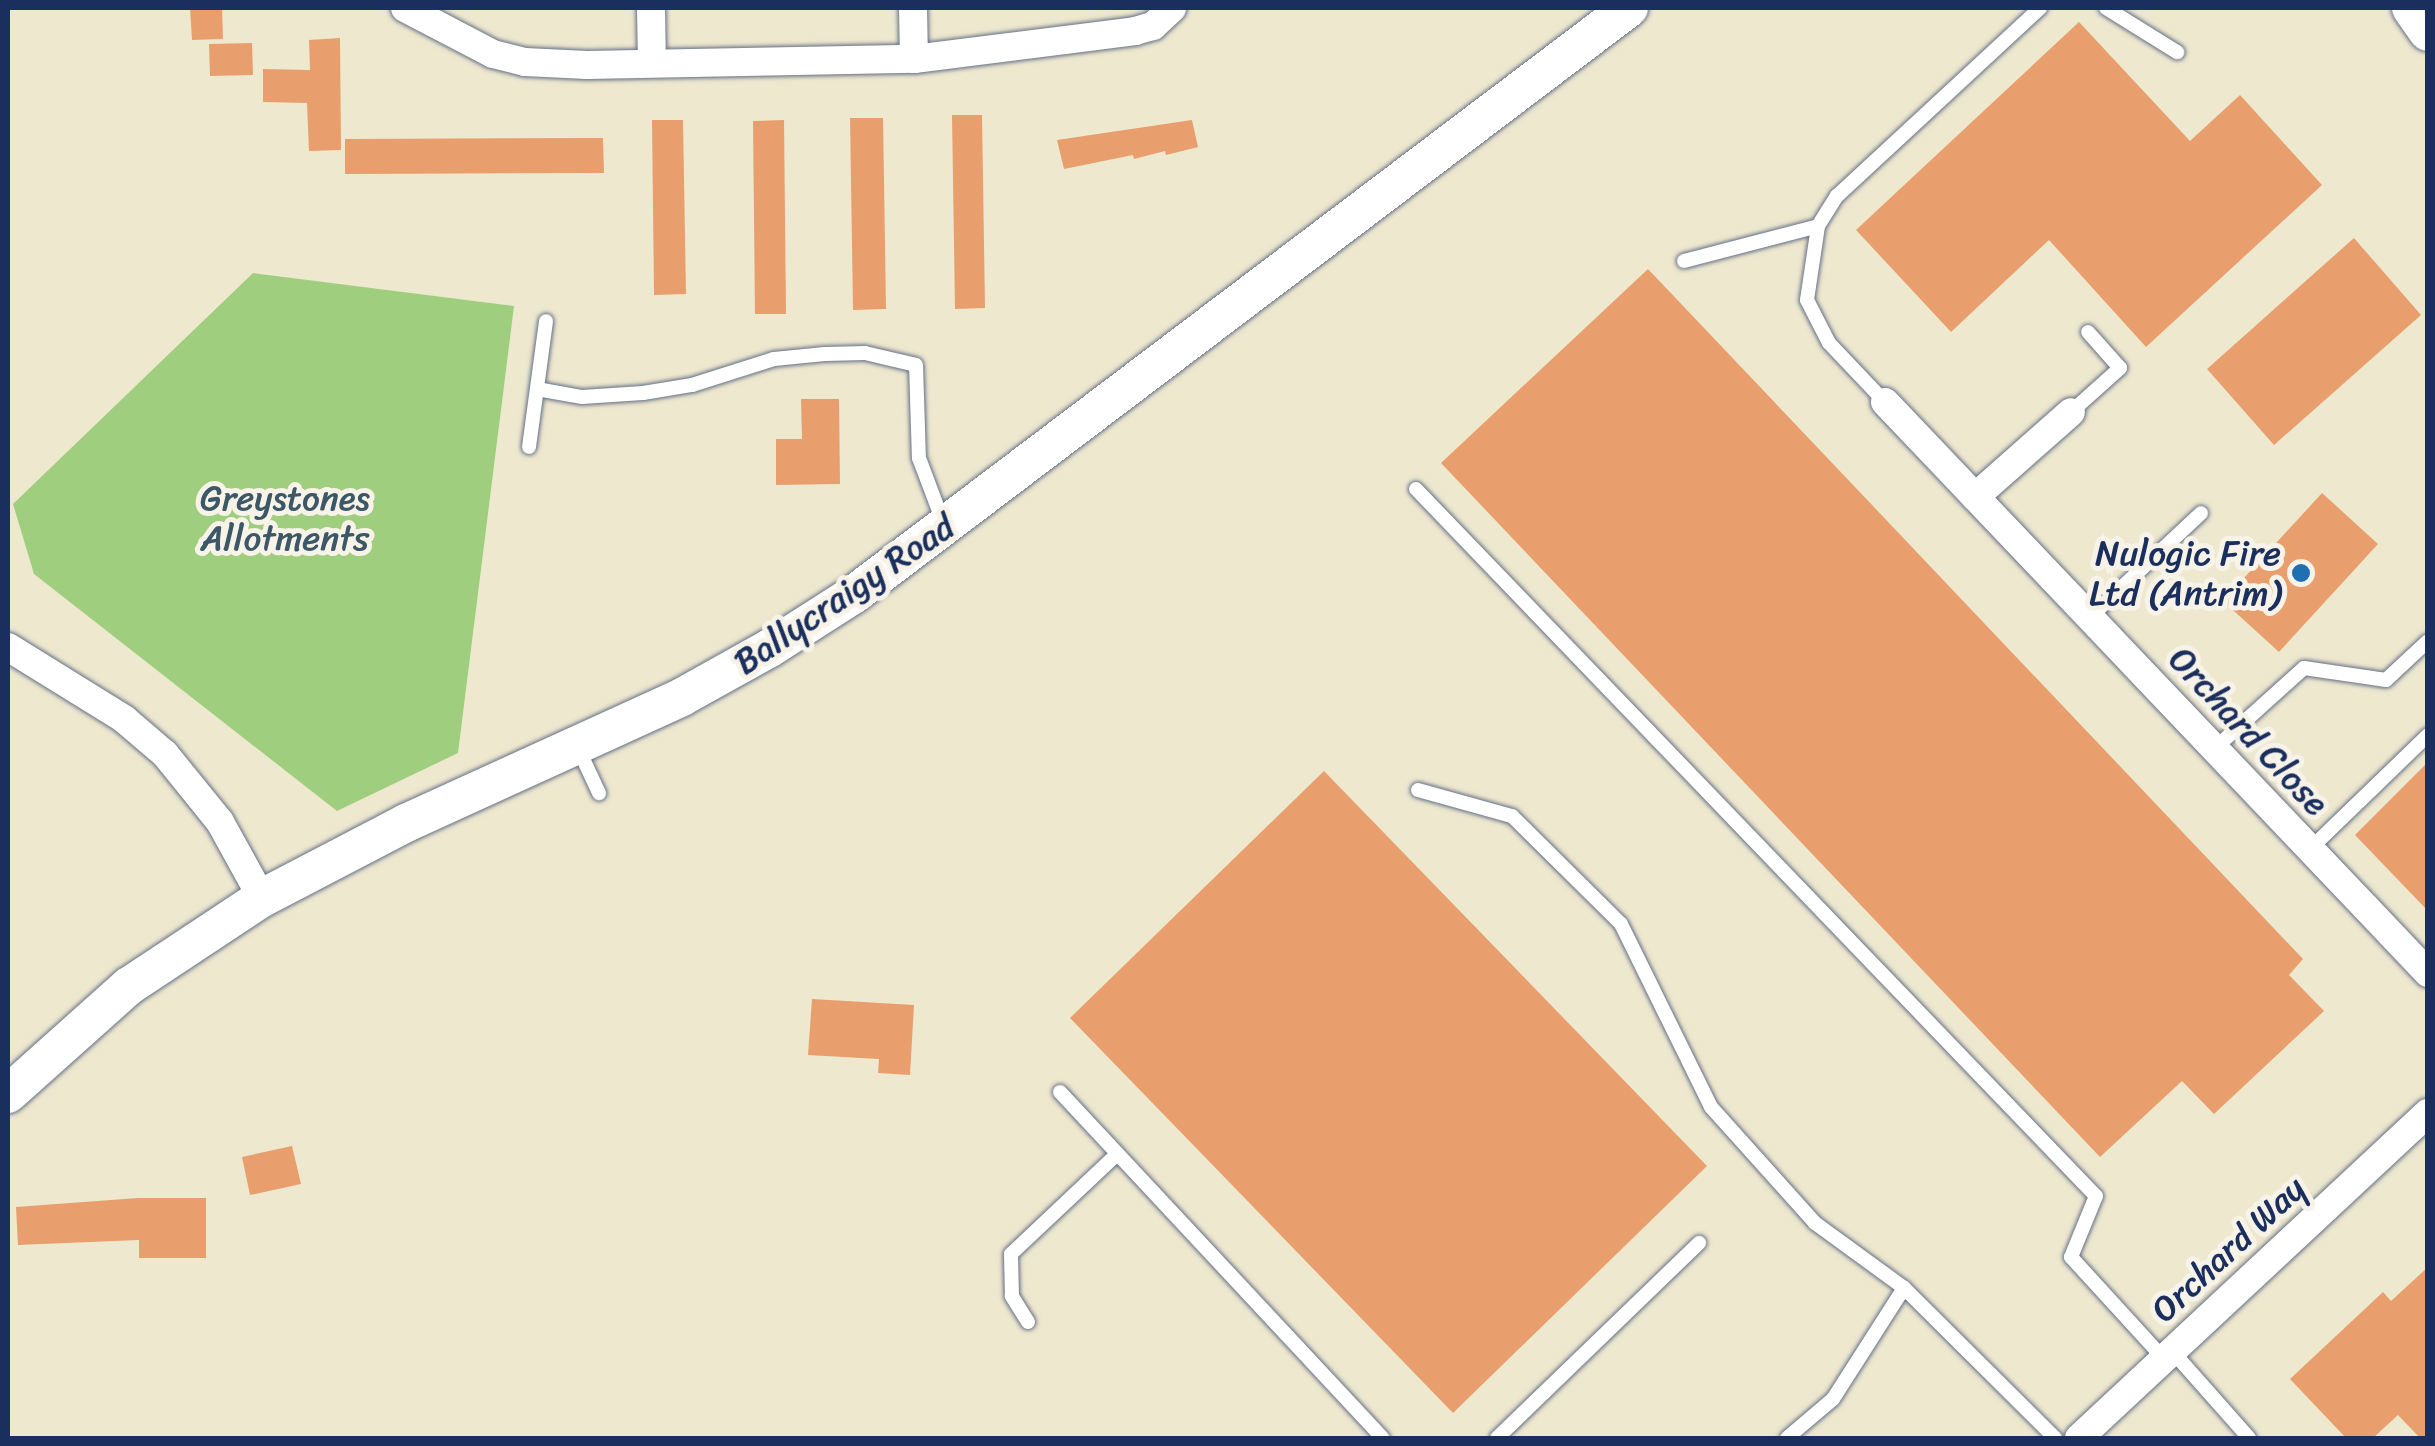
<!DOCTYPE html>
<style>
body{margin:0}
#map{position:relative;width:2435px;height:1446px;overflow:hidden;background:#eee8cf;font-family:Sriracha,sans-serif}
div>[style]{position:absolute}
.green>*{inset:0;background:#9fcf7e}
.building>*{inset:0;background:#e89f6d}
.roads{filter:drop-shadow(0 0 2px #657086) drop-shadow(0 0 2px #657086)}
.service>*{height:14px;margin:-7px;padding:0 7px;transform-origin:7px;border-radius:7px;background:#fff}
.minor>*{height:28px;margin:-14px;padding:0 14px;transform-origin:14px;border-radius:14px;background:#fff}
.secondary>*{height:38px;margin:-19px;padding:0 19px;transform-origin:19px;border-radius:19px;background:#fff}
.dots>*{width:28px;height:28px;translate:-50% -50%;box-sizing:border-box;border:5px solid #f7f3e8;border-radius:50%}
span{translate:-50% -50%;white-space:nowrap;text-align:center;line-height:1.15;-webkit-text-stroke:10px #f7f3e8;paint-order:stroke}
.park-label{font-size:35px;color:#3c5766}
.poi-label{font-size:35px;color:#1b2f5e}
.right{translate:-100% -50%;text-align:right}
.street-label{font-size:35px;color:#1b2f5e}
.frame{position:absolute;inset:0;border:10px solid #1b2f5e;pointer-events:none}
</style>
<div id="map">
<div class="green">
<i style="clip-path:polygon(253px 273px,514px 306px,458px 753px,337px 811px,34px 574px,13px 504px)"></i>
</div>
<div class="building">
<i style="clip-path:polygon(190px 8px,222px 8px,223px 39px,192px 40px)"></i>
<i style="clip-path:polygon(2079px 22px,2190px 141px,2240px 95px,2322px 185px,2146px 347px,2049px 240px,1951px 332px,1856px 230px)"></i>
<i style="clip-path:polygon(340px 38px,341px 150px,309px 151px,307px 103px,263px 102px,263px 69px,310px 70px,309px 40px)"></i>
<i style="clip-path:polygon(252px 43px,253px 75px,210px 76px,209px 44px)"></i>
<i style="clip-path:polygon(952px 115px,982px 115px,985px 308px,955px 309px)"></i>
<i style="clip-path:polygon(850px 118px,883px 118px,886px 309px,853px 310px)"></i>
<i style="clip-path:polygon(652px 120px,683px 120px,686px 294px,654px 295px)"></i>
<i style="clip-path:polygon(784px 120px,786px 314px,755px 314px,753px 121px)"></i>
<i style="clip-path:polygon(1192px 120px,1198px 147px,1166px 155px,1165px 151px,1134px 159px,1133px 155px,1064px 169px,1057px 140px)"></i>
<i style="clip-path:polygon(603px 138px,604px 173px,345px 174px,345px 139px)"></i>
<i style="clip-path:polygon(2354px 238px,2421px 315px,2274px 445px,2207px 369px)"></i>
<i style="clip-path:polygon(1648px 269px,2303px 959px,2289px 975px,2324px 1011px,2214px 1114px,2182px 1081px,2100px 1157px,1441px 463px)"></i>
<i style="clip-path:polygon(801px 399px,839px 399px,840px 484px,776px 485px,776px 439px,802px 439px)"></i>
<i style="clip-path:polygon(2322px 493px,2378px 544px,2279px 652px,2223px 601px)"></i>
<i style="clip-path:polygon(2428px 762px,2428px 911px,2355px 835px)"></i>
<i style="clip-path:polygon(1324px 771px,1707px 1166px,1453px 1413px,1070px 1018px)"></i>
<i style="clip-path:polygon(812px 999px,914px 1005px,910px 1075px,878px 1073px,879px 1059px,808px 1055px)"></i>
<i style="clip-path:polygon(292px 1146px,301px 1184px,250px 1195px,242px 1157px)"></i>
<i style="clip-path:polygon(138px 1198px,206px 1198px,206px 1258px,139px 1258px,139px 1240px,18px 1245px,16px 1207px)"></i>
<i style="clip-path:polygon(2428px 1267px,2428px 1438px,2420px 1438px,2398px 1415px,2373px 1438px,2346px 1438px,2290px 1379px,2383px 1292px,2391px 1301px)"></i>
</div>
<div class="roads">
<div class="service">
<i style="left:2106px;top:8px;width:84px;rotate:31.8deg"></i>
<i style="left:1684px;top:261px;width:138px;rotate:-14.6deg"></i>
<i style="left:537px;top:389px;width:46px;rotate:10.1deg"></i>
<i style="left:582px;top:397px;width:61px;rotate:-3.8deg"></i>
<i style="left:643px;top:393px;width:50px;rotate:-9.3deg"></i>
<i style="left:692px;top:385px;width:86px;rotate:-17.6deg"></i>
<i style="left:774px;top:359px;width:51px;rotate:-5.6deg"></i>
<i style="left:825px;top:354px;width:40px;rotate:-1.4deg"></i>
<i style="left:865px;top:353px;width:52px;rotate:13.2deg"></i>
<i style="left:916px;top:365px;width:93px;rotate:88.2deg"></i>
<i style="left:919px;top:458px;width:68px;rotate:69.4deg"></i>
<i style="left:1885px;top:402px;width:81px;rotate:-133.5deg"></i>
<i style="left:1829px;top:343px;width:48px;rotate:-117.1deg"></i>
<i style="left:1807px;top:300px;width:75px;rotate:-81.5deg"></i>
<i style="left:1818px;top:226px;width:36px;rotate:-58deg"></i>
<i style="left:1837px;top:196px;width:277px;rotate:-42.8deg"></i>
<i style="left:2071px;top:412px;width:66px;rotate:-41.9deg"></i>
<i style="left:2120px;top:368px;width:48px;rotate:-131.6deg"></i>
<i style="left:529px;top:447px;width:127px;rotate:-82.3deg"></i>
<i style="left:1416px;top:489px;width:981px;rotate:46.12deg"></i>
<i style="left:2096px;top:1196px;width:66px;rotate:112.3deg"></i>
<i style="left:2071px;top:1257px;width:139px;rotate:47.6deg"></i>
<i style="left:2090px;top:617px;width:152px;rotate:-43.1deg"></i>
<i style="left:578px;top:748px;width:50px;rotate:65deg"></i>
<i style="left:2214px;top:749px;width:121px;rotate:-42deg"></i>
<i style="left:2304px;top:668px;width:83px;rotate:8.3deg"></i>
<i style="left:2386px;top:680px;width:57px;rotate:-42.9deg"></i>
<i style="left:1418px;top:790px;width:98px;rotate:15.5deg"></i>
<i style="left:1512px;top:816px;width:153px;rotate:44.7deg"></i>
<i style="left:1621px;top:924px;width:204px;rotate:63.8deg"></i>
<i style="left:1711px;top:1107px;width:156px;rotate:48.1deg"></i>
<i style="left:1815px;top:1223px;width:110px;rotate:36.1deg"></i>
<i style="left:1904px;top:1288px;width:213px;rotate:44.8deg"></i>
<i style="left:2310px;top:849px;width:164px;rotate:-44deg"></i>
<i style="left:1060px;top:1092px;width:473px;rotate:47deg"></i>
<i style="left:1028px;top:1322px;width:31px;rotate:-122deg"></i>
<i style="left:1012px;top:1296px;width:42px;rotate:-91.4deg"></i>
<i style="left:1011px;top:1254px;width:146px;rotate:-43.3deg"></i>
<i style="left:2173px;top:1352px;width:115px;rotate:48.5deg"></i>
<i style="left:1497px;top:1438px;width:281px;rotate:-44deg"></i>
<i style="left:1787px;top:1438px;width:60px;rotate:-40.3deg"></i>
<i style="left:1833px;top:1399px;width:132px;rotate:-57.4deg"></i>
</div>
<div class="minor">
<i style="left:405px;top:8px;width:99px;rotate:27.6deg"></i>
<i style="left:493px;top:54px;width:33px;rotate:14deg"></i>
<i style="left:525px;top:62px;width:62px;rotate:2.8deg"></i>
<i style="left:587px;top:65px;width:327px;rotate:-1.1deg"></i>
<i style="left:914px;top:59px;width:223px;rotate:-7.2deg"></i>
<i style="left:1135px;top:31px;width:19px;rotate:-16deg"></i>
<i style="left:1153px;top:26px;width:26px;rotate:-43deg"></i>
<i style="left:651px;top:8px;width:55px;rotate:89deg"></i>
<i style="left:913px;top:8px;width:51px;rotate:88.9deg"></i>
<i style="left:1885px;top:402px;width:788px;rotate:46.44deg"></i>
<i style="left:1975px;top:497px;width:128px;rotate:-41.5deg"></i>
<i style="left:8px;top:647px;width:137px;rotate:31.8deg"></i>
<i style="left:124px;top:719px;width:54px;rotate:40.5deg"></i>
<i style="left:165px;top:754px;width:87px;rotate:51deg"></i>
<i style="left:220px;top:822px;width:87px;rotate:61.1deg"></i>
<i style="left:2079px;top:1438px;width:477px;rotate:-43deg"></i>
</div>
<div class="secondary">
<i style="left:2411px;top:8px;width:29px;rotate:55deg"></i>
<i style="left:8px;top:1094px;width:162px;rotate:-41.8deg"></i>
<i style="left:129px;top:986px;width:159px;rotate:-33.5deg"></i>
<i style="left:262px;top:898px;width:162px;rotate:-27.5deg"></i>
<i style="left:406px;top:823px;width:303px;rotate:-24.5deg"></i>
<i style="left:682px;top:697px;width:101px;rotate:-29.1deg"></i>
<i style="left:770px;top:648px;width:98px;rotate:-32.6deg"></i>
<i style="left:853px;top:595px;width:973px;rotate:-37.11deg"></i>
</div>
</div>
<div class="dots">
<i style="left:2301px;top:573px;background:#1f6fb2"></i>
</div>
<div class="park-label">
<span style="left:285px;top:518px">Greystones<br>Allotments</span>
</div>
<div class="poi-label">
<span class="right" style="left:2281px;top:573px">Nulogic Fire<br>Ltd (Antrim)</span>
</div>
<div class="street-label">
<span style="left:844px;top:594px;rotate:-34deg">Ballycraigy Road</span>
<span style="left:2249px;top:731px;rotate:47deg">Orchard Close</span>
<span style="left:2228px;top:1249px;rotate:-43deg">Orchard Way</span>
</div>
<div class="frame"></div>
</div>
